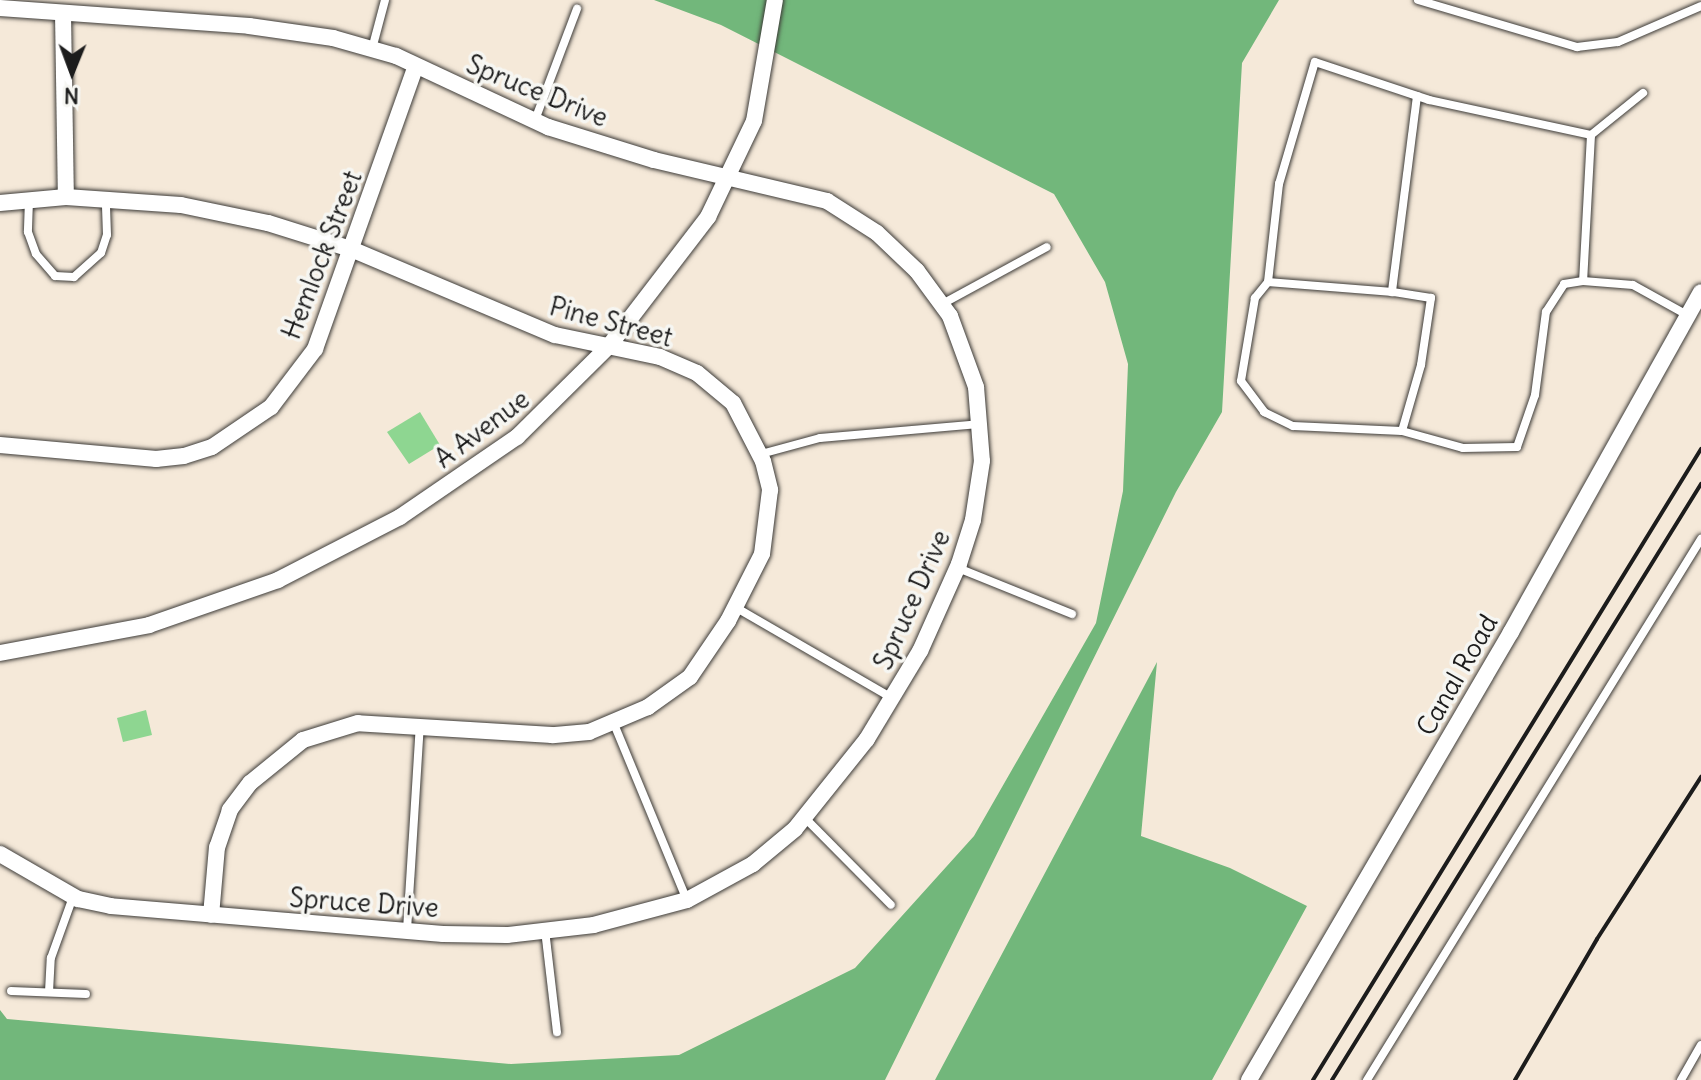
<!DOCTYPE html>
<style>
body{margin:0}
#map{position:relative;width:1701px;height:1080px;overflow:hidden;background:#f5e9d9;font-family:Delius,sans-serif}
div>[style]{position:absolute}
.green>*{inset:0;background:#8ed691}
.forest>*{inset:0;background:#72b77b}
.roads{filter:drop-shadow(0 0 2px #3d3b38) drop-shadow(0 0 2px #3d3b38)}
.lane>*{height:8px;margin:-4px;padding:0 4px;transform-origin:4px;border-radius:4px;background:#fff}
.street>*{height:16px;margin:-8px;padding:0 8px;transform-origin:8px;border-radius:8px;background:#fff}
.rail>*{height:4px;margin:-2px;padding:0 2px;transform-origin:2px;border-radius:2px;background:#1c1c1c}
span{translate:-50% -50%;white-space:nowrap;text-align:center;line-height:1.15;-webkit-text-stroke:7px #f6f6f2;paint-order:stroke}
.street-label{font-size:26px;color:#1c1c1c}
.north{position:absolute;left:32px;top:32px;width:80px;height:80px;-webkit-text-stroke:6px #f6f6f2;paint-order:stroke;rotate:181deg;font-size:22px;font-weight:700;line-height:32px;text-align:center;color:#1c1c1c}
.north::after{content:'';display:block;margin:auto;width:28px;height:36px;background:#1c1c1c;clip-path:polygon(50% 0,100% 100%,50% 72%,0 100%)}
</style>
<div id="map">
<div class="green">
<i style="clip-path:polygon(420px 412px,440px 445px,409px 464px,387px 432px)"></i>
<i style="clip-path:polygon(146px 710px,152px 735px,123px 742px,117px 718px)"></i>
</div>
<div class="forest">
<i style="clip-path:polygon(654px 0,1279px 0,1242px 63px,1222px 412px,1176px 492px,885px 1080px,0 1080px,0 1010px,7px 1019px,511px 1064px,679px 1055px,855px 968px,974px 836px,1096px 623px,1123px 491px,1128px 364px,1105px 282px,1054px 194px,721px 25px)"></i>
<i style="clip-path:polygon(1157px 662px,1141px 836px,1230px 868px,1307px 906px,1212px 1080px,935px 1080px)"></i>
</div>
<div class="roads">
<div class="lane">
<i style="left:1418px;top:0;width:166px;rotate:16.5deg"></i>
<i style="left:1577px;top:47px;width:41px;rotate:-7deg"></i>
<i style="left:1618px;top:42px;width:90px;rotate:-23.4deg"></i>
<i style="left:372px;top:49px;width:51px;rotate:-75.1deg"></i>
<i style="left:1417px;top:96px;width:198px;rotate:97.3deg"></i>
<i style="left:1392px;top:292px;width:124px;rotate:-175.4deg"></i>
<i style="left:1268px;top:282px;width:99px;rotate:-83.6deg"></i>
<i style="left:1279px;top:184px;width:127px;rotate:-73.6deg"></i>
<i style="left:1315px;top:62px;width:120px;rotate:18.4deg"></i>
<i style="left:1429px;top:100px;width:166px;rotate:12.2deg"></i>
<i style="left:1591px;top:135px;width:146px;rotate:93.1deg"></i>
<i style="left:1583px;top:281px;width:50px;rotate:4.6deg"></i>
<i style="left:1633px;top:285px;width:64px;rotate:29deg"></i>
<i style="left:535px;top:120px;width:119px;rotate:-69.3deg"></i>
<i style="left:1591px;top:135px;width:67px;rotate:-38.9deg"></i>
<i style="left:29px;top:200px;width:32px;rotate:92deg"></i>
<i style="left:28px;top:232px;width:23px;rotate:70deg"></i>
<i style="left:36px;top:254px;width:29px;rotate:49deg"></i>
<i style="left:55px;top:276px;width:19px;rotate:3deg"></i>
<i style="left:74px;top:277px;width:36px;rotate:-42deg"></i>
<i style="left:101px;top:253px;width:19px;rotate:-72deg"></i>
<i style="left:107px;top:235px;width:35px;rotate:-92deg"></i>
<i style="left:1268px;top:282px;width:21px;rotate:129deg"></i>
<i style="left:1255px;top:298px;width:84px;rotate:99.6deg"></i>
<i style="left:1241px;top:381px;width:39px;rotate:53deg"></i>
<i style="left:1264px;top:412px;width:32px;rotate:26deg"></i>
<i style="left:1293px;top:426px;width:109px;rotate:2.6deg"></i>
<i style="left:1402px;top:431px;width:69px;rotate:-73.9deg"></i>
<i style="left:1421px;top:365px;width:68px;rotate:-81.5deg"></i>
<i style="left:1431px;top:298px;width:39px;rotate:-171deg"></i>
<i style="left:942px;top:304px;width:119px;rotate:-28.5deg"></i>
<i style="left:1402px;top:431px;width:63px;rotate:15.6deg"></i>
<i style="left:1463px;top:448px;width:54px;rotate:-1.1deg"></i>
<i style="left:1517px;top:447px;width:55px;rotate:-70.9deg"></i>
<i style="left:1535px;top:395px;width:84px;rotate:-82.5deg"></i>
<i style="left:1546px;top:312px;width:33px;rotate:-57deg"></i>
<i style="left:1564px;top:284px;width:19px;rotate:-9deg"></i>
<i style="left:761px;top:454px;width:61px;rotate:-15.2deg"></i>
<i style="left:820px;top:438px;width:162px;rotate:-5deg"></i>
<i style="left:958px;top:568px;width:123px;rotate:22deg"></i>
<i style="left:735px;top:607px;width:181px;rotate:30.1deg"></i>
<i style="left:614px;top:724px;width:191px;rotate:67.5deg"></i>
<i style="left:805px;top:818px;width:122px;rotate:45.3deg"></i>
<i style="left:407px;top:930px;width:205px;rotate:-86.4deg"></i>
<i style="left:545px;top:930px;width:103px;rotate:83.3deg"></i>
<i style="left:11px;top:991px;width:75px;rotate:2.3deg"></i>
<i style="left:49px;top:992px;width:34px;rotate:-87deg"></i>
<i style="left:51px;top:958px;width:65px;rotate:-70.2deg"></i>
<i style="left:1367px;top:1080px;width:636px;rotate:-58.31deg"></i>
<i style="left:1681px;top:1080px;width:40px;rotate:-60.3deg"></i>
</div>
<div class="street">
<i style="left:0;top:8px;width:250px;rotate:4.1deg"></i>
<i style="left:249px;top:26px;width:85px;rotate:8.1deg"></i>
<i style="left:333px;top:38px;width:66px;rotate:15.9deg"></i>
<i style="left:396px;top:56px;width:168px;rotate:25deg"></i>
<i style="left:548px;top:127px;width:111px;rotate:17.3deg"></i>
<i style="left:654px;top:160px;width:178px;rotate:13.3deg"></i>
<i style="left:827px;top:201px;width:59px;rotate:32.6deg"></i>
<i style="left:877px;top:233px;width:55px;rotate:43.5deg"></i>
<i style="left:917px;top:271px;width:56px;rotate:53.7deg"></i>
<i style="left:950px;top:316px;width:76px;rotate:69.9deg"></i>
<i style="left:976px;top:387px;width:74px;rotate:85.4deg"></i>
<i style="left:982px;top:461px;width:60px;rotate:98.7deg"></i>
<i style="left:973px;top:520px;width:46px;rotate:107.7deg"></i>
<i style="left:959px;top:564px;width:95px;rotate:114.1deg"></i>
<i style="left:920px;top:651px;width:103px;rotate:121.1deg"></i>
<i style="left:867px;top:739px;width:115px;rotate:128.7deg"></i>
<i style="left:795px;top:829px;width:55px;rotate:140.2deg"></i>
<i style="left:753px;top:864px;width:75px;rotate:151.4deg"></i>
<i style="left:687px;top:900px;width:96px;rotate:165deg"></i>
<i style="left:594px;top:925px;width:88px;rotate:173.4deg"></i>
<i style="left:507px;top:935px;width:64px;rotate:-179.1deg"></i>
<i style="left:443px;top:934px;width:333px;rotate:-175.2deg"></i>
<i style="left:111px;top:906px;width:34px;rotate:-168deg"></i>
<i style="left:78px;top:899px;width:90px;rotate:-150deg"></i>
<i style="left:63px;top:13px;width:184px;rotate:89.1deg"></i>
<i style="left:0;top:203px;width:66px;rotate:-5.2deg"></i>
<i style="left:66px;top:197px;width:115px;rotate:4deg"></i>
<i style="left:181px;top:205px;width:89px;rotate:11.7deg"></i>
<i style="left:268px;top:223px;width:87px;rotate:17.4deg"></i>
<i style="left:351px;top:249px;width:221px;rotate:22.9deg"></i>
<i style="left:555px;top:335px;width:107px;rotate:11.8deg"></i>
<i style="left:660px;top:357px;width:40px;rotate:23.4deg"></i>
<i style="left:697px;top:373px;width:47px;rotate:39.8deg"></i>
<i style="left:733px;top:403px;width:65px;rotate:62.7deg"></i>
<i style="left:763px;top:461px;width:30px;rotate:76deg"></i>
<i style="left:770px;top:490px;width:64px;rotate:97.1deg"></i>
<i style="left:762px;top:554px;width:75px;rotate:116.9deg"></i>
<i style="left:728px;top:621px;width:68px;rotate:124.2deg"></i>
<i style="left:690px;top:677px;width:52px;rotate:144.5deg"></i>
<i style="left:648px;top:707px;width:64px;rotate:157deg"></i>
<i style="left:589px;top:732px;width:37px;rotate:175deg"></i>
<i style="left:552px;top:735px;width:194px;rotate:-176.5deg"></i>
<i style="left:358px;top:723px;width:58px;rotate:162.8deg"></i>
<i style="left:303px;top:740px;width:68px;rotate:140.9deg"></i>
<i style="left:250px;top:783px;width:34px;rotate:127deg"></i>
<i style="left:230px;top:810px;width:39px;rotate:109deg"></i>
<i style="left:217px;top:847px;width:68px;rotate:95deg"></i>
<i style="left:0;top:445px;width:157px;rotate:5.1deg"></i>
<i style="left:156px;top:459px;width:28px;rotate:-6deg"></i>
<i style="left:184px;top:456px;width:29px;rotate:-18deg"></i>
<i style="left:212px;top:447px;width:71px;rotate:-34.1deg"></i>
<i style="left:271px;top:407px;width:73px;rotate:-52.8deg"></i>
<i style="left:315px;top:349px;width:300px;rotate:-70.4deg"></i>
<i style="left:0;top:653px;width:152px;rotate:-10.6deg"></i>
<i style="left:149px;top:625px;width:137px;rotate:-19.2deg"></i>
<i style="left:278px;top:580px;width:137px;rotate:-27.3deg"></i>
<i style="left:400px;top:517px;width:142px;rotate:-34.4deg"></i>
<i style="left:517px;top:437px;width:129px;rotate:-44.7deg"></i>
<i style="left:609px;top:346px;width:163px;rotate:-52.5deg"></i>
<i style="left:708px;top:217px;width:106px;rotate:-64.4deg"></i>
<i style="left:754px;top:121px;width:123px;rotate:-80.2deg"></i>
<i style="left:1249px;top:1080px;width:519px;rotate:-59.68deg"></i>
<i style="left:1511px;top:632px;width:389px;rotate:-60.8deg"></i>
</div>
</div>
<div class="rail">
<i style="left:1313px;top:1080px;width:741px;rotate:-58.41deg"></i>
<i style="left:1332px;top:1080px;width:701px;rotate:-58.24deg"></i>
<i style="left:1515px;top:1080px;width:163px;rotate:-59.8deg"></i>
<i style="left:1597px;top:939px;width:193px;rotate:-57.3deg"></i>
</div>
<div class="street-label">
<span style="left:537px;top:91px;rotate:22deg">Spruce Drive</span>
<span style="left:322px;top:255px;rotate:-69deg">Hemlock Street</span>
<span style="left:611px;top:322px;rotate:15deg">Pine Street</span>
<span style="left:482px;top:429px;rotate:-37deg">A Avenue</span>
<span style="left:912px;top:600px;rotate:-66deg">Spruce Drive</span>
<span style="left:1457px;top:675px;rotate:-60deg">Canal Road</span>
<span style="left:364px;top:903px;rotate:4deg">Spruce Drive</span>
</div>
<div class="north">N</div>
</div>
